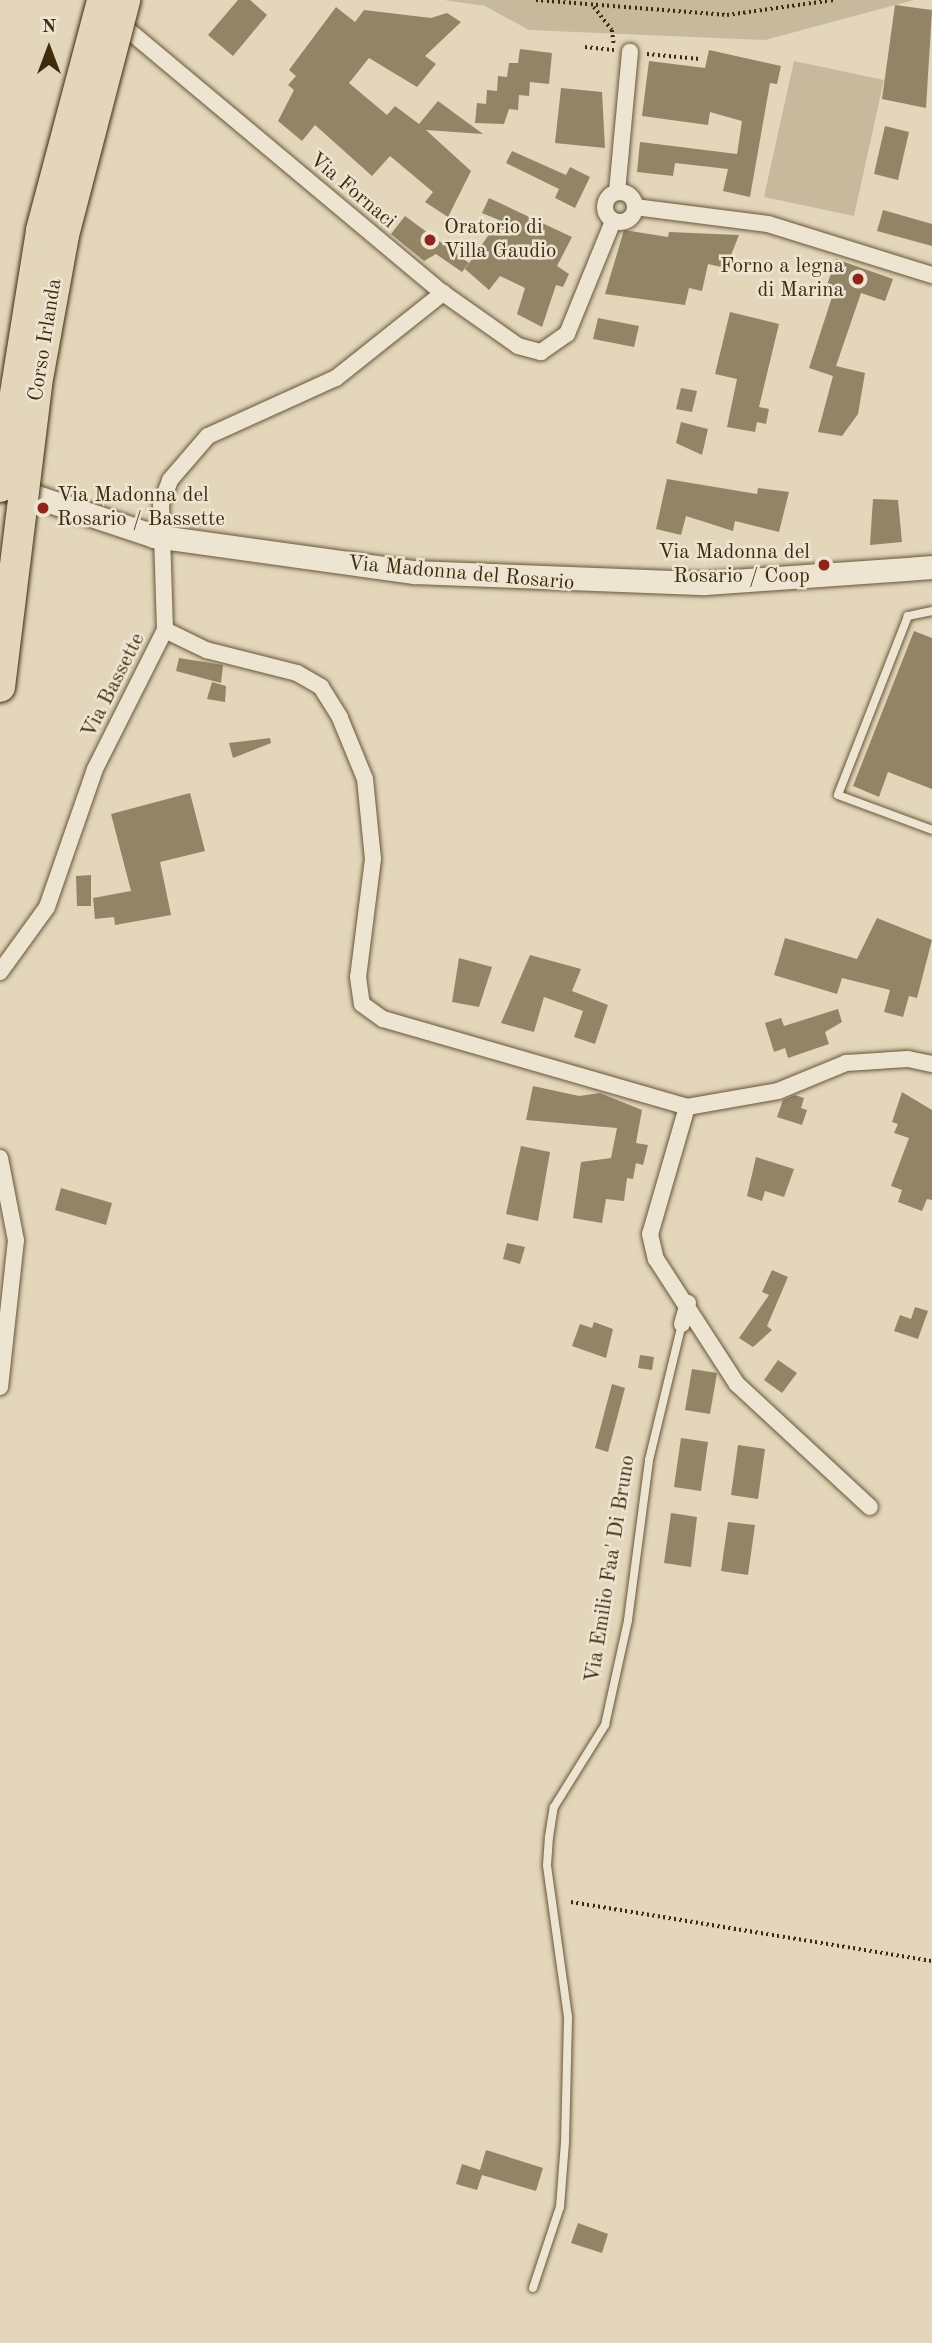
<!DOCTYPE html>
<style>
body{margin:0}
#map{position:relative;width:932px;height:2343px;overflow:hidden;background:#e3d6ba;font-family:"Old Standard TT",serif}
div>[style]{position:absolute}
.green>*{inset:0;background:#c7b99c}
.building>*{inset:0;background:#948466}
.path>*{height:3.5px;margin-top:-1.75px;transform-origin:0;background:repeating-linear-gradient(90deg,#3f2b0c 0 2px,transparent 0 5.5px)}
.roads{filter:drop-shadow(0 0 2px #685638) drop-shadow(0 0 2px #685638)}
.lane>*{height:8px;margin:-4px;padding:0 4px;transform-origin:4px;border-radius:4px;background:#ede4d2}
.street>*{height:16px;margin:-8px;padding:0 8px;transform-origin:8px;border-radius:8px;background:#ede4d2}
.street>.ring{margin:-8px;padding:0;box-sizing:content-box;background:none;border:16px solid #ede4d2;border-radius:50%}
.secondary>*{height:23px;margin:-11.5px;padding:0 11.5px;transform-origin:11.5px;border-radius:11.5px;background:#ede4d2}
.bridges{filter:drop-shadow(0 0 2px #3f2b0c) drop-shadow(0 0 2px #3f2b0c)}
.highway-bridge>*{height:30px;margin:-15px;padding:0 15px;transform-origin:15px;border-radius:15px;background:#e3d6ba}
.dots>*{width:19px;height:19px;translate:-50% -50%;box-sizing:border-box;border:4px solid #ede4d2;border-radius:50%}
span{translate:-50% -50%;white-space:nowrap;text-align:center;line-height:1.15;-webkit-text-stroke:5px #ede4d2;paint-order:stroke}
.street-label{font-size:21px;color:#3f2b0c}
.poi-label{font-size:21px;color:#3f2b0c}
.left{translate:0 -50%;text-align:left}
.right{translate:-100% -50%;text-align:right}
.north{position:absolute;left:14px;top:14px;width:70px;height:70px;-webkit-text-stroke:5px #ede4d2;paint-order:stroke;rotate:0deg;font-size:19px;font-weight:700;line-height:28px;text-align:center;color:#3f2b0c}
.north::after{content:'';display:block;margin:auto;width:24px;height:32px;background:#3f2b0c;clip-path:polygon(50% 0,100% 100%,50% 72%,0 100%)}
</style>
<div id="map">
<div class="green">
<i style="clip-path:polygon(444px 0,914px 0,765px 40px,529px 30px,485px 6px)"></i>
<i style="clip-path:polygon(794px 61px,884px 80px,854px 216px,764px 197px)"></i>
</div>
<div class="building">
<i style="clip-path:polygon(238px 0,250px 0,267px 15px,233px 56px,208px 35px)"></i>
<i style="clip-path:polygon(895px 5px,932px 10px,926px 108px,882px 99px)"></i>
<i style="clip-path:polygon(336px 7px,355px 22px,364px 10px,431px 18px,447px 13px,461px 22px,425px 56px,436px 64px,417px 87px,369px 58px,349px 83px,387px 115px,395px 106px,419px 124px,438px 101px,483px 134px,426px 130px,471px 171px,448px 217px,425px 202px,433px 192px,390px 156px,372px 176px,315px 125px,302px 141px,278px 121px,294px 90px,288px 85px,296px 76px,289px 70px)"></i>
<i style="clip-path:polygon(520px 49px,552px 53px,549px 84px,530px 82px,529px 96px,519px 95px,518px 110px,509px 109px,504px 124px,475px 123px,477px 103px,486px 104px,487px 90px,497px 91px,498px 76px,507px 77px,509px 63px,518px 63px)"></i>
<i style="clip-path:polygon(709px 50px,781px 66px,777px 84px,770px 83px,750px 197px,723px 191px,728px 169px,675px 163px,673px 176px,637px 172px,640px 142px,737px 154px,742px 121px,710px 112px,708px 125px,642px 116px,649px 61px,705px 68px)"></i>
<i style="clip-path:polygon(561px 88px,602px 92px,605px 148px,555px 143px)"></i>
<i style="clip-path:polygon(885px 126px,909px 132px,898px 180px,874px 174px)"></i>
<i style="clip-path:polygon(512px 151px,566px 175px,570px 167px,590px 177px,575px 208px,555px 198px,559px 189px,506px 163px)"></i>
<i style="clip-path:polygon(489px 198px,572px 237px,557px 266px,569px 274px,563px 287px,556px 285px,542px 327px,517px 314px,525px 288px,500px 276px,489px 290px,465px 269px,499px 220px,482px 213px)"></i>
<i style="clip-path:polygon(883px 210px,932px 224px,932px 246px,877px 231px)"></i>
<i style="clip-path:polygon(405px 216px,469px 263px,462px 272px,436px 254px,424px 261px,391px 234px)"></i>
<i style="clip-path:polygon(624px 230px,668px 237px,669px 232px,739px 235px,726px 268px,708px 264px,702px 291px,689px 288px,685px 305px,605px 294px)"></i>
<i style="clip-path:polygon(836px 259px,893px 279px,885px 301px,861px 293px,836px 366px,865px 373px,858px 414px,842px 436px,818px 432px,833px 376px,809px 368px,832px 297px,825px 291px)"></i>
<i style="clip-path:polygon(730px 312px,779px 324px,759px 407px,769px 409px,766px 424px,757px 422px,755px 432px,727px 427px,737px 379px,715px 374px)"></i>
<i style="clip-path:polygon(598px 318px,639px 326px,634px 347px,593px 339px)"></i>
<i style="clip-path:polygon(681px 388px,697px 391px,692px 412px,676px 409px)"></i>
<i style="clip-path:polygon(681px 422px,708px 429px,702px 455px,676px 443px)"></i>
<i style="clip-path:polygon(667px 479px,757px 494px,758px 488px,789px 492px,779px 532px,735px 521px,733px 531px,686px 516px,681px 535px,656px 529px)"></i>
<i style="clip-path:polygon(873px 499px,898px 500px,902px 542px,870px 545px)"></i>
<i style="clip-path:polygon(914px 631px,932px 638px,932px 789px,888px 772px,879px 797px,853px 786px)"></i>
<i style="clip-path:polygon(179px 658px,223px 665px,221px 683px,176px 671px)"></i>
<i style="clip-path:polygon(212px 682px,226px 686px,225px 702px,207px 699px)"></i>
<i style="clip-path:polygon(270px 738px,271px 743px,233px 758px,229px 743px)"></i>
<i style="clip-path:polygon(190px 793px,205px 851px,160px 862px,171px 915px,115px 925px,114px 917px,95px 919px,93px 898px,131px 891px,111px 814px)"></i>
<i style="clip-path:polygon(91px 875px,91px 906px,77px 906px,76px 876px)"></i>
<i style="clip-path:polygon(877px 918px,932px 940px,917px 998px,909px 996px,903px 1017px,884px 1012px,890px 990px,842px 978px,837px 994px,774px 975px,785px 938px,857px 959px)"></i>
<i style="clip-path:polygon(530px 955px,581px 969px,572px 991px,608px 1005px,595px 1044px,574px 1037px,583px 1011px,544px 997px,534px 1032px,501px 1023px)"></i>
<i style="clip-path:polygon(459px 958px,492px 967px,479px 1007px,452px 1002px)"></i>
<i style="clip-path:polygon(838px 1009px,842px 1022px,825px 1032px,829px 1044px,788px 1058px,785px 1048px,774px 1052px,765px 1023px,781px 1018px,784px 1026px)"></i>
<i style="clip-path:polygon(533px 1086px,579px 1096px,600px 1093px,642px 1110px,636px 1143px,648px 1145px,643px 1165px,636px 1163px,633px 1179px,627px 1178px,624px 1201px,606px 1199px,602px 1223px,573px 1218px,581px 1162px,611px 1158px,617px 1128px,526px 1120px)"></i>
<i style="clip-path:polygon(902px 1092px,932px 1110px,932px 1200px,927px 1199px,922px 1211px,898px 1202px,902px 1190px,891px 1186px,909px 1138px,894px 1133px,898px 1124px,892px 1122px)"></i>
<i style="clip-path:polygon(795px 1095px,804px 1098px,801px 1108px,807px 1110px,802px 1125px,777px 1117px,783px 1100px)"></i>
<i style="clip-path:polygon(521px 1146px,550px 1152px,538px 1221px,506px 1214px)"></i>
<i style="clip-path:polygon(756px 1157px,794px 1169px,784px 1197px,765px 1191px,762px 1201px,747px 1196px)"></i>
<i style="clip-path:polygon(61px 1188px,112px 1203px,106px 1225px,55px 1210px)"></i>
<i style="clip-path:polygon(507px 1243px,525px 1247px,520px 1264px,503px 1259px)"></i>
<i style="clip-path:polygon(772px 1270px,788px 1277px,767px 1326px,772px 1330px,753px 1347px,739px 1338px,769px 1295px,762px 1292px)"></i>
<i style="clip-path:polygon(915px 1307px,928px 1311px,918px 1339px,894px 1331px,900px 1315px,911px 1319px)"></i>
<i style="clip-path:polygon(594px 1322px,613px 1329px,606px 1358px,572px 1346px,580px 1324px,592px 1328px)"></i>
<i style="clip-path:polygon(640px 1355px,654px 1357px,652px 1370px,638px 1368px)"></i>
<i style="clip-path:polygon(778px 1360px,797px 1373px,782px 1393px,764px 1380px)"></i>
<i style="clip-path:polygon(692px 1369px,717px 1373px,710px 1414px,685px 1410px)"></i>
<i style="clip-path:polygon(612px 1384px,625px 1388px,608px 1452px,595px 1448px)"></i>
<i style="clip-path:polygon(681px 1438px,708px 1442px,701px 1491px,674px 1487px)"></i>
<i style="clip-path:polygon(738px 1445px,765px 1449px,758px 1499px,731px 1495px)"></i>
<i style="clip-path:polygon(671px 1513px,697px 1517px,691px 1567px,664px 1563px)"></i>
<i style="clip-path:polygon(728px 1522px,755px 1525px,748px 1575px,721px 1571px)"></i>
<i style="clip-path:polygon(486px 2150px,543px 2168px,536px 2191px,482px 2175px,477px 2190px,456px 2184px,462px 2164px,480px 2170px)"></i>
<i style="clip-path:polygon(578px 2223px,608px 2234px,602px 2253px,571px 2243px)"></i>
</div>
<div class="path">
<i style="left:536px;top:0;width:192px;rotate:4.5deg"></i>
<i style="left:727px;top:15px;width:108px;rotate:-8deg"></i>
<i style="left:594px;top:7px;width:29px;rotate:52deg"></i>
<i style="left:612px;top:30px;width:15px;rotate:82deg"></i>
<i style="left:585px;top:47px;width:30px;rotate:6deg"></i>
<i style="left:647px;top:54px;width:53px;rotate:5.4deg"></i>
<i style="left:571px;top:1902px;width:366px;rotate:9.3deg"></i>
</div>
<div class="roads">
<div class="lane">
<i style="left:932px;top:611px;width:25px;rotate:168deg"></i>
<i style="left:908px;top:616px;width:192px;rotate:111.4deg"></i>
<i style="left:838px;top:795px;width:100px;rotate:20.4deg"></i>
<i style="left:533px;top:2288px;width:85px;rotate:-71.6deg"></i>
<i style="left:560px;top:2207px;width:65px;rotate:-85.6deg"></i>
<i style="left:565px;top:2142px;width:125px;rotate:-88.6deg"></i>
<i style="left:568px;top:2017px;width:153px;rotate:-97.9deg"></i>
<i style="left:547px;top:1865px;width:28px;rotate:-86deg"></i>
<i style="left:549px;top:1837px;width:30px;rotate:-81deg"></i>
<i style="left:554px;top:1807px;width:97px;rotate:-58.1deg"></i>
<i style="left:605px;top:1725px;width:107px;rotate:-77.6deg"></i>
<i style="left:628px;top:1620px;width:161px;rotate:-82.5deg"></i>
<i style="left:649px;top:1460px;width:140px;rotate:-76.4deg"></i>
</div>
<div class="street">
<i style="left:115px;top:19px;width:427px;rotate:39.9deg"></i>
<i style="left:443px;top:293px;width:92px;rotate:35.2deg"></i>
<i style="left:518px;top:346px;width:24px;rotate:15deg"></i>
<i style="left:541px;top:352px;width:32px;rotate:-35deg"></i>
<i style="left:567px;top:334px;width:122px;rotate:-67.8deg"></i>
<i class="ring" style="left:605px;top:192px;width:14px;height:14px"></i>
<i style="left:617px;top:192px;width:141px;rotate:-84.7deg"></i>
<i style="left:635px;top:207px;width:134px;rotate:7.3deg"></i>
<i style="left:768px;top:224px;width:172px;rotate:17.3deg"></i>
<i style="left:165px;top:630px;width:46px;rotate:26deg"></i>
<i style="left:206px;top:650px;width:94px;rotate:14.2deg"></i>
<i style="left:297px;top:673px;width:28px;rotate:30deg"></i>
<i style="left:321px;top:687px;width:36px;rotate:58deg"></i>
<i style="left:340px;top:718px;width:66px;rotate:67.7deg"></i>
<i style="left:365px;top:779px;width:80px;rotate:84.3deg"></i>
<i style="left:373px;top:859px;width:119px;rotate:97.2deg"></i>
<i style="left:358px;top:977px;width:27px;rotate:82deg"></i>
<i style="left:362px;top:1004px;width:26px;rotate:36deg"></i>
<i style="left:383px;top:1019px;width:316px;rotate:16.1deg"></i>
<i style="left:687px;top:1107px;width:92px;rotate:-10deg"></i>
<i style="left:778px;top:1091px;width:74px;rotate:-22.4deg"></i>
<i style="left:846px;top:1063px;width:62px;rotate:-3.7deg"></i>
<i style="left:908px;top:1059px;width:25px;rotate:12deg"></i>
<i style="left:0;top:972px;width:80px;rotate:-54.1deg"></i>
<i style="left:47px;top:907px;width:146px;rotate:-70.8deg"></i>
<i style="left:95px;top:769px;width:156px;rotate:-63.3deg"></i>
<i style="left:165px;top:630px;width:126px;rotate:-91.8deg"></i>
<i style="left:161px;top:504px;width:26px;rotate:-69deg"></i>
<i style="left:170px;top:480px;width:58px;rotate:-49.2deg"></i>
<i style="left:208px;top:436px;width:141px;rotate:-24.4deg"></i>
<i style="left:336px;top:378px;width:137px;rotate:-38.5deg"></i>
<i style="left:687px;top:1107px;width:132px;rotate:106.2deg"></i>
<i style="left:650px;top:1234px;width:26px;rotate:77deg"></i>
<i style="left:656px;top:1259px;width:149px;rotate:57.1deg"></i>
<i style="left:737px;top:1384px;width:181px;rotate:42.8deg"></i>
<i style="left:0;top:1158px;width:84px;rotate:79deg"></i>
<i style="left:16px;top:1240px;width:148px;rotate:96.2deg"></i>
<i style="left:682px;top:1324px;width:22px;rotate:-74deg"></i>
</div>
<div class="secondary">
<i style="left:10px;top:488px;width:152px;rotate:18.4deg"></i>
<i style="left:154px;top:536px;width:262px;rotate:7.9deg"></i>
<i style="left:414px;top:572px;width:291px;rotate:2.2deg"></i>
<i style="left:705px;top:583px;width:228px;rotate:-4deg"></i>
</div>
</div>
<div class="bridges">
<div class="highway-bridge">
<i style="left:0;top:487px;width:260px;rotate:-80.9deg"></i>
<i style="left:41px;top:230px;width:238px;rotate:-75.1deg"></i>
<i style="left:0;top:687px;width:305px;rotate:-83deg"></i>
<i style="left:37px;top:384px;width:151px;rotate:-79.7deg"></i>
<i style="left:64px;top:235px;width:243px;rotate:-75.4deg"></i>
</div>
</div>
<div class="dots">
<i style="left:430px;top:240px;background:#8f2418"></i>
<i style="left:858px;top:279px;background:#8f2418"></i>
<i style="left:43px;top:508px;background:#8f2418"></i>
<i style="left:824px;top:565px;background:#8f2418"></i>
</div>
<div class="street-label">
<span style="left:352px;top:191px;rotate:40deg">Via Fornaci</span>
<span style="left:46px;top:340px;rotate:-81deg">Corso Irlanda</span>
<span style="left:461px;top:574px;rotate:5deg">Via Madonna del Rosario</span>
<span style="left:114px;top:686px;rotate:-63deg">Via Bassette</span>
<span style="left:611px;top:1569px;rotate:-81deg">Via Emilio Faa' Di Bruno</span>
</div>
<div class="poi-label">
<span class="left" style="left:444px;top:240px">Oratorio di<br>Villa Gaudio</span>
<span class="right" style="left:844px;top:279px">Forno a legna<br>di Marina</span>
<span class="left" style="left:57px;top:508px">Via Madonna del<br>Rosario / Bassette</span>
<span class="right" style="left:810px;top:565px">Via Madonna del<br>Rosario / Coop</span>
</div>
<div class="north">N</div>
</div>
